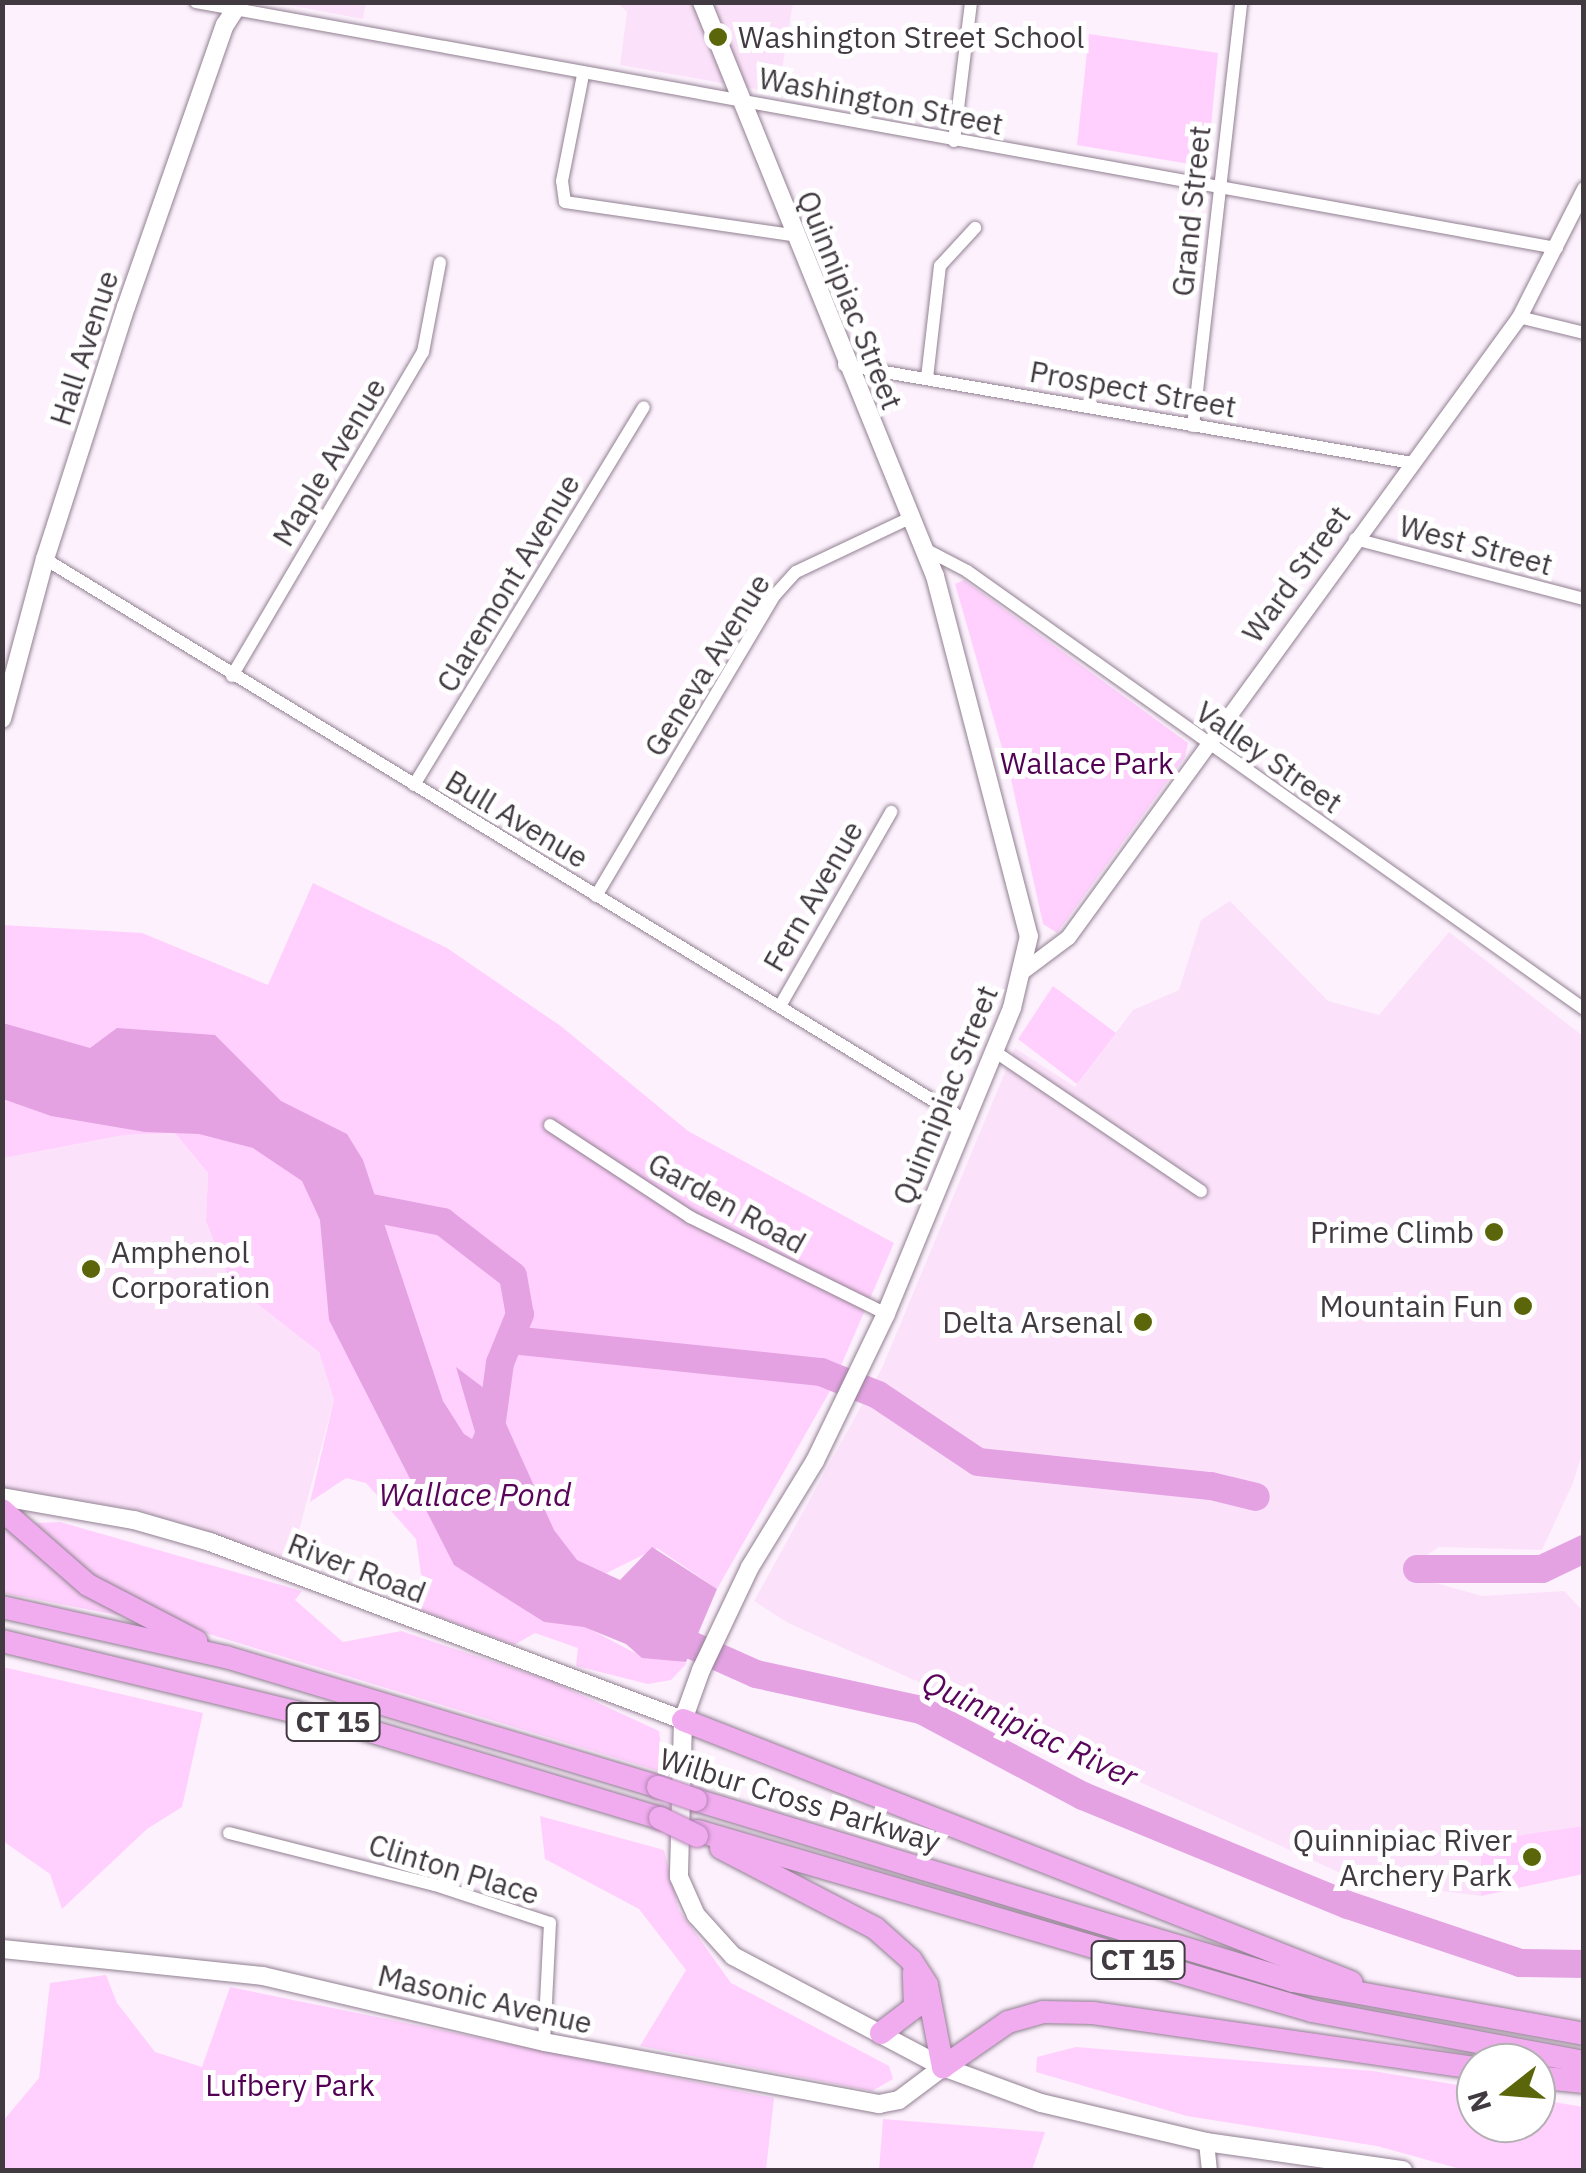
<!DOCTYPE html>
<style>
body{margin:0}
#map{position:relative;width:1586px;height:2173px;overflow:hidden;background:#fdf1fd;font-family:"IBM Plex Sans",sans-serif}
div>[style]{position:absolute}
.built>*{inset:0;background:#fbe2fa}
.green>*{inset:0;background:#ffd0fd}
.water>*{inset:0;background:#e4a2e3}
.river>*{height:28px;margin:-14px;padding:0 14px;transform-origin:14px;border-radius:14px;background:#e4a2e3}
.roads{filter:drop-shadow(0 0 2px #918091) drop-shadow(0 0 2px #918091)}
.minor>*{height:12px;margin:-6px;padding:0 6px;transform-origin:6px;border-radius:6px;background:#fff}
.tertiary>*{height:15px;margin:-7.5px;padding:0 7.5px;transform-origin:7.5px;border-radius:7.5px;background:#fff}
.secondary>*{height:18px;margin:-9px;padding:0 9px;transform-origin:9px;border-radius:9px;background:#fff}
.motorway>*{height:22px;margin:-11px;padding:0 11px;transform-origin:11px;border-radius:11px;background:#f1acf0}
.bridges{filter:drop-shadow(0 0 2px #b384b3) drop-shadow(0 0 2px #b384b3)}
.motorway-bridge>*{height:22px;margin:-11px;padding:0 11px;transform-origin:11px;border-radius:11px;background:#f1acf0}
.dots>*{width:28px;height:28px;translate:-50% -50%;box-sizing:border-box;border:5px solid #fff;border-radius:50%}
span{translate:-50% -50%;white-space:nowrap;text-align:center;line-height:1.15;-webkit-text-stroke:10px #fff;paint-order:stroke}
.shield-label span{padding:2px 8px;background:#fff;border:2px solid;border-radius:8px;-webkit-text-stroke-width:0}
.shield-label{font-size:28px;color:#413a41;font-weight:700}
.poi-label{font-size:30px;color:#413a41}
.left{translate:0 -50%;text-align:left}
.right{translate:-100% -50%;text-align:right}
.street-label{font-size:30px;color:#413a41}
.park-label{font-size:30px;color:#510054}
.water-label{font-size:32px;color:#58055a;font-style:italic}
.frame{position:absolute;inset:0;border:5px solid #413a41;pointer-events:none}
.north{position:absolute;left:1456px;top:2043px;width:100px;height:100px;box-sizing:border-box;background:#fff;border:2px solid #b3b0b3;border-radius:50%;rotate:253deg;font-size:28px;font-weight:700;line-height:40px;text-align:center;color:#413a41}
.north::after{content:'';display:block;margin:auto;width:35px;height:45px;background:#5b660a;clip-path:polygon(50% 0,100% 100%,50% 72%,0 100%)}
</style>
<div id="map">
<div class="built">
<i style="clip-path:polygon(278px 3px,278px 2px,366px 3px,363px 19px)"></i>
<i style="clip-path:polygon(618px 3px,793px 3px,778px 93px,620px 65px,627px 12px)"></i>
<i style="clip-path:polygon(1230px 901px,1328px 1001px,1379px 1015px,1449px 932px,1583px 1036px,1584px 1447px,1573px 1483px,1542px 1550px,1439px 1547px,1420px 1560px,1414px 1577px,1482px 1596px,1564px 1591px,1583px 1611px,1583px 1826px,1481px 1842px,1481px 1896px,1356px 1880px,786px 1622px,754px 1601px,882px 1368px,1015px 1048px,1075px 1087px,1133px 1010px,1179px 990px,1201px 920px)"></i>
<i style="clip-path:polygon(175px 1133px,208px 1173px,206px 1221px,319px 1352px,334px 1400px,294px 1549px,297px 1562px,138px 1510px,3px 1488px,2px 1158px,124px 1135px)"></i>
</div>
<div class="green">
<i style="clip-path:polygon(1089px 34px,1218px 53px,1207px 167px,1077px 145px)"></i>
<i style="clip-path:polygon(964px 580px,1188px 743px,1185px 757px,1057px 933px,1043px 924px,1011px 779px,955px 584px)"></i>
<i style="clip-path:polygon(313px 883px,447px 948px,562px 1027px,688px 1131px,894px 1243px,830px 1391px,717px 1589px,657px 1548px,528px 1612px,544px 1622px,584px 1626px,633px 1652px,687px 1663px,671px 1680px,648px 1684px,576px 1666px,578px 1648px,535px 1633px,514px 1645px,415px 1608px,423px 1588px,416px 1539px,366px 1483px,346px 1478px,310px 1502px,334px 1400px,319px 1352px,231px 1283px,206px 1221px,208px 1173px,175px 1133px,124px 1135px,3px 1158px,2px 925px,142px 933px,268px 985px)"></i>
<i style="clip-path:polygon(1053px 986px,1116px 1033px,1077px 1084px,1018px 1039px)"></i>
<i style="clip-path:polygon(60px 1522px,302px 1591px,295px 1600px,343px 1642px,401px 1631px,551px 1681px,659px 1731px,665px 1773px,199px 1631px,97px 1579px,35px 1523px)"></i>
<i style="clip-path:polygon(3px 1524px,72px 1583px,122px 1616px,3px 1593px)"></i>
<i style="clip-path:polygon(3px 1667px,203px 1713px,182px 1807px,147px 1829px,62px 1909px,50px 1874px,3px 1841px)"></i>
<i style="clip-path:polygon(540px 1816px,664px 1850px,679px 1910px,731px 1983px,889px 2066px,893px 2079px,872px 2091px,640px 2046px,686px 1970px,639px 1909px,545px 1859px)"></i>
<i style="clip-path:polygon(1583px 1826px,1583px 1874px,1481px 1896px,1481px 1841px)"></i>
<i style="clip-path:polygon(106px 1975px,117px 2003px,155px 2052px,202px 2067px,230px 1987px,774px 2098px,766px 2170px,3px 2170px,3px 2121px,39px 2078px,50px 1983px)"></i>
<i style="clip-path:polygon(1076px 2047px,1373px 2071px,1476px 2088px,1476px 2123px,1536px 2123px,1536px 2099px,1583px 2107px,1583px 2170px,1464px 2170px,1377px 2146px,1187px 2116px,1036px 2072px,1037px 2057px)"></i>
<i style="clip-path:polygon(883px 2119px,1045px 2132px,1032px 2170px,879px 2170px)"></i>
</div>
<div class="water">
<i style="clip-path:polygon(3px 1023px,90px 1048px,117px 1028px,215px 1035px,281px 1101px,347px 1134px,363px 1160px,443px 1401px,464px 1434px,472px 1439px,475px 1432px,456px 1367px,493px 1395px,554px 1530px,577px 1560px,620px 1580px,652px 1547px,717px 1589px,686px 1662px,642px 1658px,626px 1644px,584px 1627px,544px 1622px,454px 1565px,329px 1320px,320px 1220px,302px 1181px,253px 1148px,199px 1134px,145px 1132px,51px 1116px,3px 1099px)"></i>
</div>
<div class="river">
<i style="left:346px;top:1203px;width:99px;rotate:11.1deg"></i>
<i style="left:443px;top:1222px;width:88px;rotate:37.6deg"></i>
<i style="left:513px;top:1276px;width:39px;rotate:80deg"></i>
<i style="left:520px;top:1314px;width:53px;rotate:112.2deg"></i>
<i style="left:500px;top:1363px;width:73px;rotate:97.9deg"></i>
<i style="left:511px;top:1340px;width:312px;rotate:5.9deg"></i>
<i style="left:821px;top:1372px;width:61px;rotate:22deg"></i>
<i style="left:878px;top:1395px;width:120px;rotate:33.8deg"></i>
<i style="left:978px;top:1462px;width:234px;rotate:5.9deg"></i>
<i style="left:1211px;top:1486px;width:46px;rotate:13.7deg"></i>
<i style="left:1417px;top:1569px;width:125px"></i>
<i style="left:1542px;top:1569px;width:47px;rotate:-25.5deg"></i>
<i style="left:662px;top:1632px;width:103px;rotate:24.1deg"></i>
<i style="left:756px;top:1674px;width:169px;rotate:12.3deg"></i>
<i style="left:921px;top:1710px;width:183px;rotate:28deg"></i>
<i style="left:1083px;top:1796px;width:287px;rotate:22.4deg"></i>
<i style="left:1348px;top:1905px;width:182px;rotate:18.6deg"></i>
<i style="left:1520px;top:1963px;width:64px;rotate:0.9deg"></i>
</div>
<div class="roads">
<div class="minor">
<i style="left:196px;top:2px;width:1383px;rotate:10.25deg"></i>
<i style="left:583px;top:75px;width:108px;rotate:101.2deg"></i>
<i style="left:562px;top:181px;width:21px;rotate:82deg"></i>
<i style="left:565px;top:202px;width:229px;rotate:8.3deg"></i>
<i style="left:954px;top:141px;width:140px;rotate:-83deg"></i>
<i style="left:1519px;top:317px;width:67px;rotate:13.8deg"></i>
<i style="left:844px;top:365px;width:576px;rotate:9.79deg"></i>
<i style="left:927px;top:378px;width:113px;rotate:-83.4deg"></i>
<i style="left:940px;top:266px;width:52px;rotate:-47.4deg"></i>
<i style="left:1193px;top:426px;width:427px;rotate:-83.5deg"></i>
<i style="left:1355px;top:539px;width:237px;rotate:14.7deg"></i>
<i style="left:925px;top:549px;width:47px;rotate:27.6deg"></i>
<i style="left:967px;top:571px;width:757px;rotate:35.37deg"></i>
<i style="left:45px;top:559px;width:1078px;rotate:31.37deg"></i>
<i style="left:232px;top:676px;width:376px;rotate:-59.5deg"></i>
<i style="left:423px;top:352px;width:91px;rotate:-79.2deg"></i>
<i style="left:414px;top:785px;width:442px;rotate:-58.7deg"></i>
<i style="left:596px;top:896px;width:350px;rotate:-59.3deg"></i>
<i style="left:775px;top:595px;width:31px;rotate:-48deg"></i>
<i style="left:796px;top:572px;width:128px;rotate:-25.4deg"></i>
<i style="left:780px;top:1006px;width:224px;rotate:-60.2deg"></i>
<i style="left:994px;top:1051px;width:250px;rotate:34.1deg"></i>
<i style="left:550px;top:1125px;width:168px;rotate:33.3deg"></i>
<i style="left:690px;top:1217px;width:219px;rotate:26.3deg"></i>
<i style="left:229px;top:1833px;width:212px;rotate:14.2deg"></i>
<i style="left:435px;top:1885px;width:121px;rotate:18.3deg"></i>
<i style="left:550px;top:1923px;width:119px;rotate:92.9deg"></i>
</div>
<div class="tertiary">
<i style="left:1024px;top:970px;width:55px;rotate:-36.9deg"></i>
<i style="left:1068px;top:937px;width:767px;rotate:-53.97deg"></i>
<i style="left:1519px;top:317px;width:144px;rotate:-63.1deg"></i>
<i style="left:1206px;top:2142px;width:28px;rotate:84deg"></i>
</div>
<div class="secondary">
<i style="left:702px;top:2px;width:619px;rotate:67.91deg"></i>
<i style="left:935px;top:576px;width:372px;rotate:75.4deg"></i>
<i style="left:1029px;top:936px;width:74px;rotate:103.3deg"></i>
<i style="left:1012px;top:1008px;width:331px;rotate:112.4deg"></i>
<i style="left:886px;top:1314px;width:163px;rotate:115.8deg"></i>
<i style="left:815px;top:1461px;width:124px;rotate:121.5deg"></i>
<i style="left:750px;top:1567px;width:114px;rotate:115.4deg"></i>
<i style="left:701px;top:1670px;width:53px;rotate:109.8deg"></i>
<i style="left:683px;top:1720px;width:157px;rotate:91.5deg"></i>
<i style="left:679px;top:1877px;width:42px;rotate:65.9deg"></i>
<i style="left:696px;top:1915px;width:55px;rotate:47.9deg"></i>
<i style="left:733px;top:1956px;width:238px;rotate:27.9deg"></i>
<i style="left:943px;top:2067px;width:104px;rotate:20.2deg"></i>
<i style="left:1041px;top:2103px;width:170px;rotate:13.3deg"></i>
<i style="left:1206px;top:2142px;width:199px;rotate:8.1deg"></i>
<i style="left:2px;top:719px;width:166px;rotate:-75deg"></i>
<i style="left:45px;top:559px;width:265px;rotate:-72.2deg"></i>
<i style="left:126px;top:307px;width:299px;rotate:-70.7deg"></i>
<i style="left:225px;top:25px;width:27px;rotate:-57deg"></i>
<i style="left:2px;top:1497px;width:134px;rotate:9.9deg"></i>
<i style="left:134px;top:1520px;width:79px;rotate:16.1deg"></i>
<i style="left:210px;top:1542px;width:505px;rotate:20.62deg"></i>
<i style="left:2px;top:1949px;width:262px;rotate:5.9deg"></i>
<i style="left:263px;top:1976px;width:289px;rotate:13.2deg"></i>
<i style="left:544px;top:2042px;width:341px;rotate:10.5deg"></i>
<i style="left:879px;top:2104px;width:20px;rotate:-11deg"></i>
<i style="left:899px;top:2100px;width:55px;rotate:-36.9deg"></i>
</div>
<div class="motorway">
<i style="left:2px;top:1510px;width:114px;rotate:41.1deg"></i>
<i style="left:88px;top:1585px;width:122px;rotate:27.4deg"></i>
<i style="left:2px;top:1607px;width:230px;rotate:12.6deg"></i>
<i style="left:226px;top:1657px;width:451px;rotate:16.7deg"></i>
<i style="left:2px;top:1641px;width:361px;rotate:13.6deg"></i>
<i style="left:353px;top:1726px;width:320px;rotate:16.7deg"></i>
<i style="left:683px;top:1720px;width:718px;rotate:21.42deg"></i>
<i style="left:696px;top:1800px;width:624px;rotate:16.87deg"></i>
<i style="left:1293px;top:1981px;width:296px;rotate:10.3deg"></i>
<i style="left:698px;top:1831px;width:640px;rotate:16.34deg"></i>
<i style="left:1312px;top:2011px;width:277px;rotate:10.6deg"></i>
<i style="left:721px;top:1848px;width:174px;rotate:27.5deg"></i>
<i style="left:875px;top:1928px;width:48px;rotate:41.6deg"></i>
<i style="left:911px;top:1960px;width:30px;rotate:57deg"></i>
<i style="left:927px;top:1985px;width:84px;rotate:79deg"></i>
<i style="left:943px;top:2067px;width:79px;rotate:-34.7deg"></i>
<i style="left:1008px;top:2022px;width:36px;rotate:-16deg"></i>
<i style="left:1043px;top:2012px;width:50px;rotate:1.1deg"></i>
<i style="left:1093px;top:2013px;width:387px;rotate:8.2deg"></i>
<i style="left:881px;top:2033px;width:43px;rotate:-37.4deg"></i>
<i style="left:915px;top:2007px;width:34px;rotate:-92deg"></i>
<i style="left:1536px;top:2077px;width:48px;rotate:5.9deg"></i>
</div>
</div>
<div class="bridges">
<div class="motorway-bridge">
<i style="left:658px;top:1787px;width:40px;rotate:18.9deg"></i>
<i style="left:660px;top:1818px;width:41px;rotate:25.9deg"></i>
</div>
</div>
<div class="dots">
<i style="left:718px;top:37px;background:#5b660a"></i>
<i style="left:1494px;top:1232px;background:#5b660a"></i>
<i style="left:91px;top:1269px;background:#5b660a"></i>
<i style="left:1523px;top:1306px;background:#5b660a"></i>
<i style="left:1143px;top:1322px;background:#5b660a"></i>
<i style="left:1532px;top:1857px;background:#5b660a"></i>
</div>
<div class="shield-label">
<span style="left:333px;top:1722px">CT 15</span>
<span style="left:1138px;top:1960px">CT 15</span>
</div>
<div class="poi-label">
<span class="left" style="left:738px;top:37px">Washington Street School</span>
<span class="right" style="left:1474px;top:1232px">Prime Climb</span>
<span class="left" style="left:111px;top:1269px">Amphenol<br>Corporation</span>
<span class="right" style="left:1503px;top:1306px">Mountain Fun</span>
<span class="right" style="left:1123px;top:1322px">Delta Arsenal</span>
<span class="right" style="left:1512px;top:1857px">Quinnipiac River<br>Archery Park</span>
</div>
<div class="street-label">
<span style="left:881px;top:101px;rotate:11deg">Washington Street</span>
<span style="left:1191px;top:211px;rotate:-84deg">Grand Street</span>
<span style="left:850px;top:300px;rotate:68deg">Quinnipiac Street</span>
<span style="left:84px;top:348px;rotate:-72deg">Hall Avenue</span>
<span style="left:1133px;top:389px;rotate:10deg">Prospect Street</span>
<span style="left:329px;top:462px;rotate:-59deg">Maple Avenue</span>
<span style="left:1476px;top:545px;rotate:15deg">West Street</span>
<span style="left:1296px;top:574px;rotate:-54deg">Ward Street</span>
<span style="left:508px;top:583px;rotate:-59deg">Claremont Avenue</span>
<span style="left:707px;top:665px;rotate:-58deg">Geneva Avenue</span>
<span style="left:1269px;top:757px;rotate:35deg">Valley Street</span>
<span style="left:517px;top:819px;rotate:31deg">Bull Avenue</span>
<span style="left:813px;top:896px;rotate:-60deg">Fern Avenue</span>
<span style="left:945px;top:1095px;rotate:-68deg">Quinnipiac Street</span>
<span style="left:727px;top:1203px;rotate:29deg">Garden Road</span>
<span style="left:357px;top:1568px;rotate:21deg">River Road</span>
<span style="left:800px;top:1800px;rotate:17deg">Wilbur Cross Parkway</span>
<span style="left:454px;top:1869px;rotate:17deg">Clinton Place</span>
<span style="left:485px;top:1999px;rotate:13deg">Masonic Avenue</span>
</div>
<div class="park-label">
<span style="left:1087px;top:763px">Wallace Park</span>
<span style="left:290px;top:2085px">Lufbery Park</span>
</div>
<div class="water-label">
<span style="left:475px;top:1494px">Wallace Pond</span>
<span style="left:1030px;top:1729px;rotate:25deg">Quinnipiac River</span>
</div>
<div class="frame"></div>
<div class="north">N</div>
</div>
